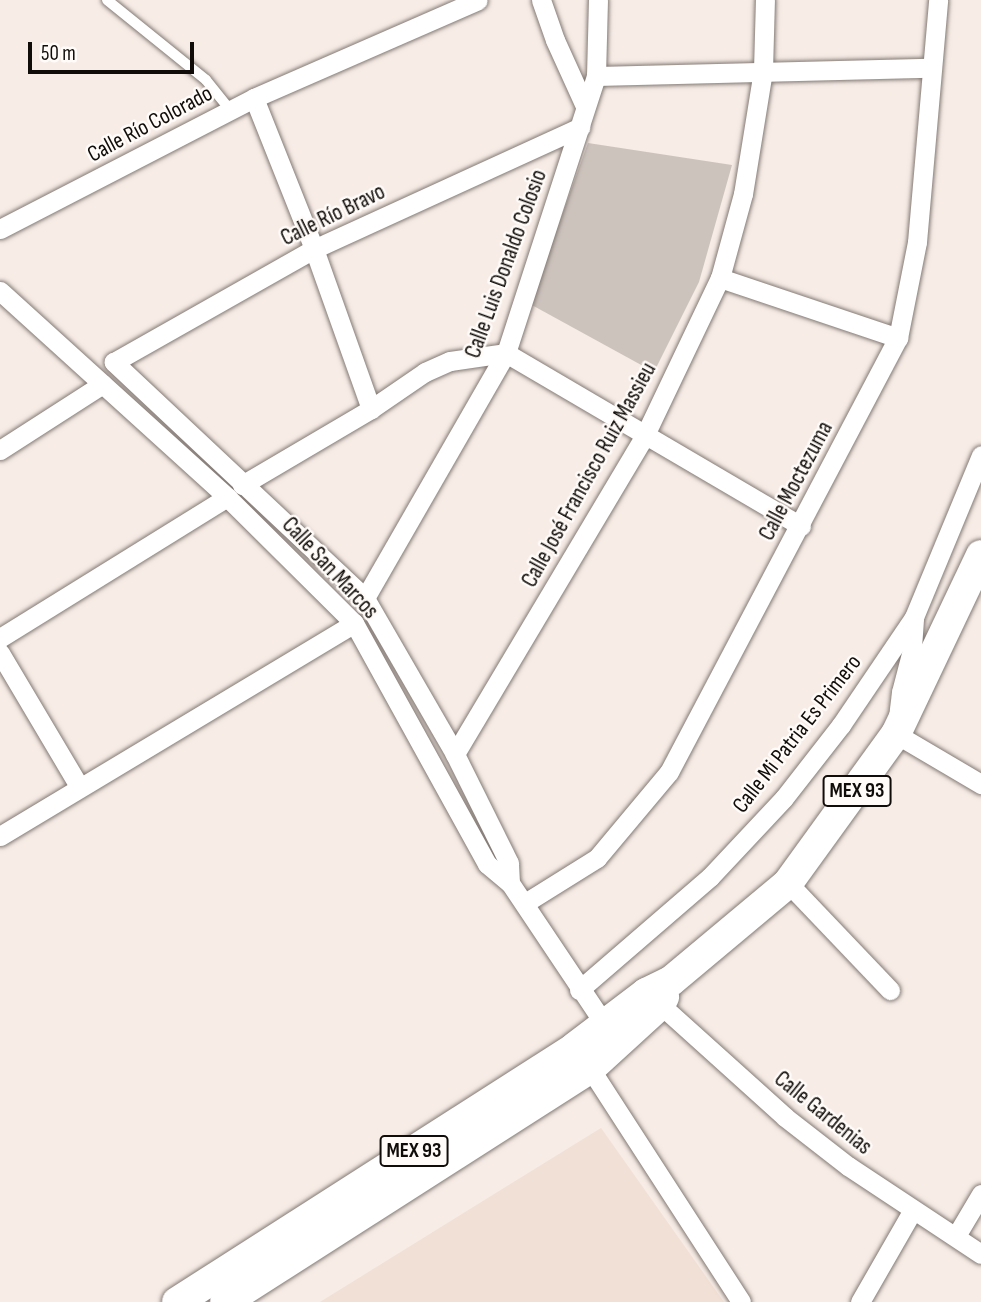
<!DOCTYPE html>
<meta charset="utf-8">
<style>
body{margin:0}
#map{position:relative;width:981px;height:1302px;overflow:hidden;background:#f7ece6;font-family:"Sofia Sans Condensed",sans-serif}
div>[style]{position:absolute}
.built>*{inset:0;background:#f1e0d5}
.building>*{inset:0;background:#cdc3bd}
.roads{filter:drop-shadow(0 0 2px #837974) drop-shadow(0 0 2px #837974)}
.service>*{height:10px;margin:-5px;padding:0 5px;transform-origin:5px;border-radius:5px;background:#fff}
.minor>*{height:19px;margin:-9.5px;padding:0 9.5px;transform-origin:9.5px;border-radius:9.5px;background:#fff}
.primary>*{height:30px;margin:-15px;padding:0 15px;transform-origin:15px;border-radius:15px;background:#fff}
span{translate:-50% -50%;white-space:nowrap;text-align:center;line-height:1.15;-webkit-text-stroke:5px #fffbf8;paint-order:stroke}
.shield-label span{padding:2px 5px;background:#fffbf8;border:2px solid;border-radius:5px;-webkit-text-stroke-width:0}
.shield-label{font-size:21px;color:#100c0a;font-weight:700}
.street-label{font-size:23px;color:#100c0a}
.scale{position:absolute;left:28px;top:42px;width:166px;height:32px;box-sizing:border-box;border:4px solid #100c0a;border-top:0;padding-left:9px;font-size:21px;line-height:24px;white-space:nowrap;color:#100c0a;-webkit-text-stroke:5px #fffbf8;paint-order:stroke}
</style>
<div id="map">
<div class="built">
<i style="clip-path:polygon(601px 1128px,724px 1302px,320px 1302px)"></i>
</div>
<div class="building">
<i style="clip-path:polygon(588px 143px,732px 165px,699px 282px,654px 372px,530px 304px)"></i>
</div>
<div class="roads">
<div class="service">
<i style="left:107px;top:0;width:127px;rotate:38.9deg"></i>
<i style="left:206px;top:80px;width:38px;rotate:51deg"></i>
</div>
<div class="minor">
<i style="left:541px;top:0;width:42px;rotate:70.7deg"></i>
<i style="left:555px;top:40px;width:72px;rotate:65.6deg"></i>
<i style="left:596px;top:76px;width:334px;rotate:-1.4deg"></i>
<i style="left:254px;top:98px;width:162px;rotate:68.3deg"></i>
<i style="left:314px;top:249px;width:170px;rotate:70.4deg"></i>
<i style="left:0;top:229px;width:286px;rotate:-27.3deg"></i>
<i style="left:254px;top:98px;width:244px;rotate:-23.6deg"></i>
<i style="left:720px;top:278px;width:188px;rotate:18.6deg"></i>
<i style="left:0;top:291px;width:307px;rotate:42.2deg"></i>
<i style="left:227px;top:497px;width:179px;rotate:44.8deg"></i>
<i style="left:354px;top:623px;width:275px;rotate:61.1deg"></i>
<i style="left:487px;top:864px;width:30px;rotate:40deg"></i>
<i style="left:510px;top:883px;width:182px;rotate:56.2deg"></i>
<i style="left:0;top:450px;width:122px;rotate:-32.7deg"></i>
<i style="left:242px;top:485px;width:150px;rotate:-30.5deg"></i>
<i style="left:371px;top:409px;width:65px;rotate:-34.4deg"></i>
<i style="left:425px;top:372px;width:27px;rotate:-24deg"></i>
<i style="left:450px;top:361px;width:57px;rotate:-8.1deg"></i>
<i style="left:506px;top:353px;width:342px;rotate:30.4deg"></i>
<i style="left:365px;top:598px;width:283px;rotate:-60.1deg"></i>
<i style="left:506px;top:353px;width:291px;rotate:-72deg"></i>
<i style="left:596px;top:76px;width:76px;rotate:-88.5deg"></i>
<i style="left:914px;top:619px;width:31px;rotate:94deg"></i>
<i style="left:912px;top:650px;width:43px;rotate:104.7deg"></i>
<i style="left:901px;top:692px;width:42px;rotate:96.8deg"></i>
<i style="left:896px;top:734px;width:99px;rotate:30.5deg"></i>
<i style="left:0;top:638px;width:267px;rotate:-31.8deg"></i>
<i style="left:0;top:653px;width:155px;rotate:59.3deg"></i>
<i style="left:455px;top:754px;width:371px;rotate:-59.2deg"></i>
<i style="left:645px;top:435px;width:174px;rotate:-64.5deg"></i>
<i style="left:720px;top:278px;width:87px;rotate:-74.7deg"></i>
<i style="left:743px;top:194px;width:126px;rotate:-80.8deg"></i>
<i style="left:763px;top:70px;width:70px;rotate:-88.4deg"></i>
<i style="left:0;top:836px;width:413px;rotate:-31deg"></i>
<i style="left:510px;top:883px;width:20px;rotate:-93deg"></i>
<i style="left:509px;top:863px;width:122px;rotate:-116.4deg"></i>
<i style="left:455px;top:754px;width:180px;rotate:-120deg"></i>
<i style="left:365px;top:598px;width:345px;rotate:-136.8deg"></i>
<i style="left:114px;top:362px;width:230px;rotate:-29.5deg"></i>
<i style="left:314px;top:249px;width:293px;rotate:-24.6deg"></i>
<i style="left:788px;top:883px;width:148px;rotate:46.4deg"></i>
<i style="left:525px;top:903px;width:85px;rotate:-32deg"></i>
<i style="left:597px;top:858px;width:112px;rotate:-50.1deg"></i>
<i style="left:669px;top:772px;width:491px;rotate:-62.2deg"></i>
<i style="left:898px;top:338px;width:98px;rotate:-78.8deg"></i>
<i style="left:917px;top:242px;width:243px;rotate:-85deg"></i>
<i style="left:579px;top:990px;width:173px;rotate:-40.8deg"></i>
<i style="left:710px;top:877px;width:108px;rotate:-46.9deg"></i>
<i style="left:784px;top:798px;width:93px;rotate:-52deg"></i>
<i style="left:841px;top:725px;width:130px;rotate:-55.9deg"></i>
<i style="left:914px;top:617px;width:175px;rotate:-67.5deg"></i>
<i style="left:653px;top:998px;width:178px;rotate:42deg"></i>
<i style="left:785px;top:1117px;width:80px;rotate:37.9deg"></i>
<i style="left:848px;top:1166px;width:159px;rotate:33.5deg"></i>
<i style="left:584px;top:1059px;width:289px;rotate:57.1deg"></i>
<i style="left:956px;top:1236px;width:49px;rotate:-59.2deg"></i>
<i style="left:860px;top:1302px;width:106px;rotate:-60.1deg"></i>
</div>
<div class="primary">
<i style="left:177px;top:1302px;width:473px;rotate:-32.6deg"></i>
<i style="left:575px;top:1047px;width:89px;rotate:-37.3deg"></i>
<i style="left:646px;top:993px;width:28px;rotate:-26deg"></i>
<i style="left:671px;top:981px;width:153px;rotate:-39.9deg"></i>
<i style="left:788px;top:883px;width:184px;rotate:-54.1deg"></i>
<i style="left:896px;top:734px;width:198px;rotate:-64.6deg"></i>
<i style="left:225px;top:1302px;width:434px;rotate:-32.6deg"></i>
<i style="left:591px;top:1068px;width:93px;rotate:-42.4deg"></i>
<i style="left:660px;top:1005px;width:9px;rotate:-63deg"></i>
</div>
</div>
<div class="shield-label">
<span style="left:857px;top:791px">MEX 93</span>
<span style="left:414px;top:1151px">MEX 93</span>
</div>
<div class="street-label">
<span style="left:150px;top:124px;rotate:-28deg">Calle Río Colorado</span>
<span style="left:333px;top:215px;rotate:-26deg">Calle Río Bravo</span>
<span style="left:506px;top:264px;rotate:-70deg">Calle Luis Donaldo Colosio</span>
<span style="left:589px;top:475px;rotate:-61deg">Calle José Francisco Ruiz Massieu</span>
<span style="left:796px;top:481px;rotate:-62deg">Calle Moctezuma</span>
<span style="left:330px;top:568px;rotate:47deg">Calle San Marcos</span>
<span style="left:797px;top:734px;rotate:-52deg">Calle Mi Patria Es Primero</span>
<span style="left:823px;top:1113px;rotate:39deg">Calle Gardenias</span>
</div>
<div class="scale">50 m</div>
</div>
